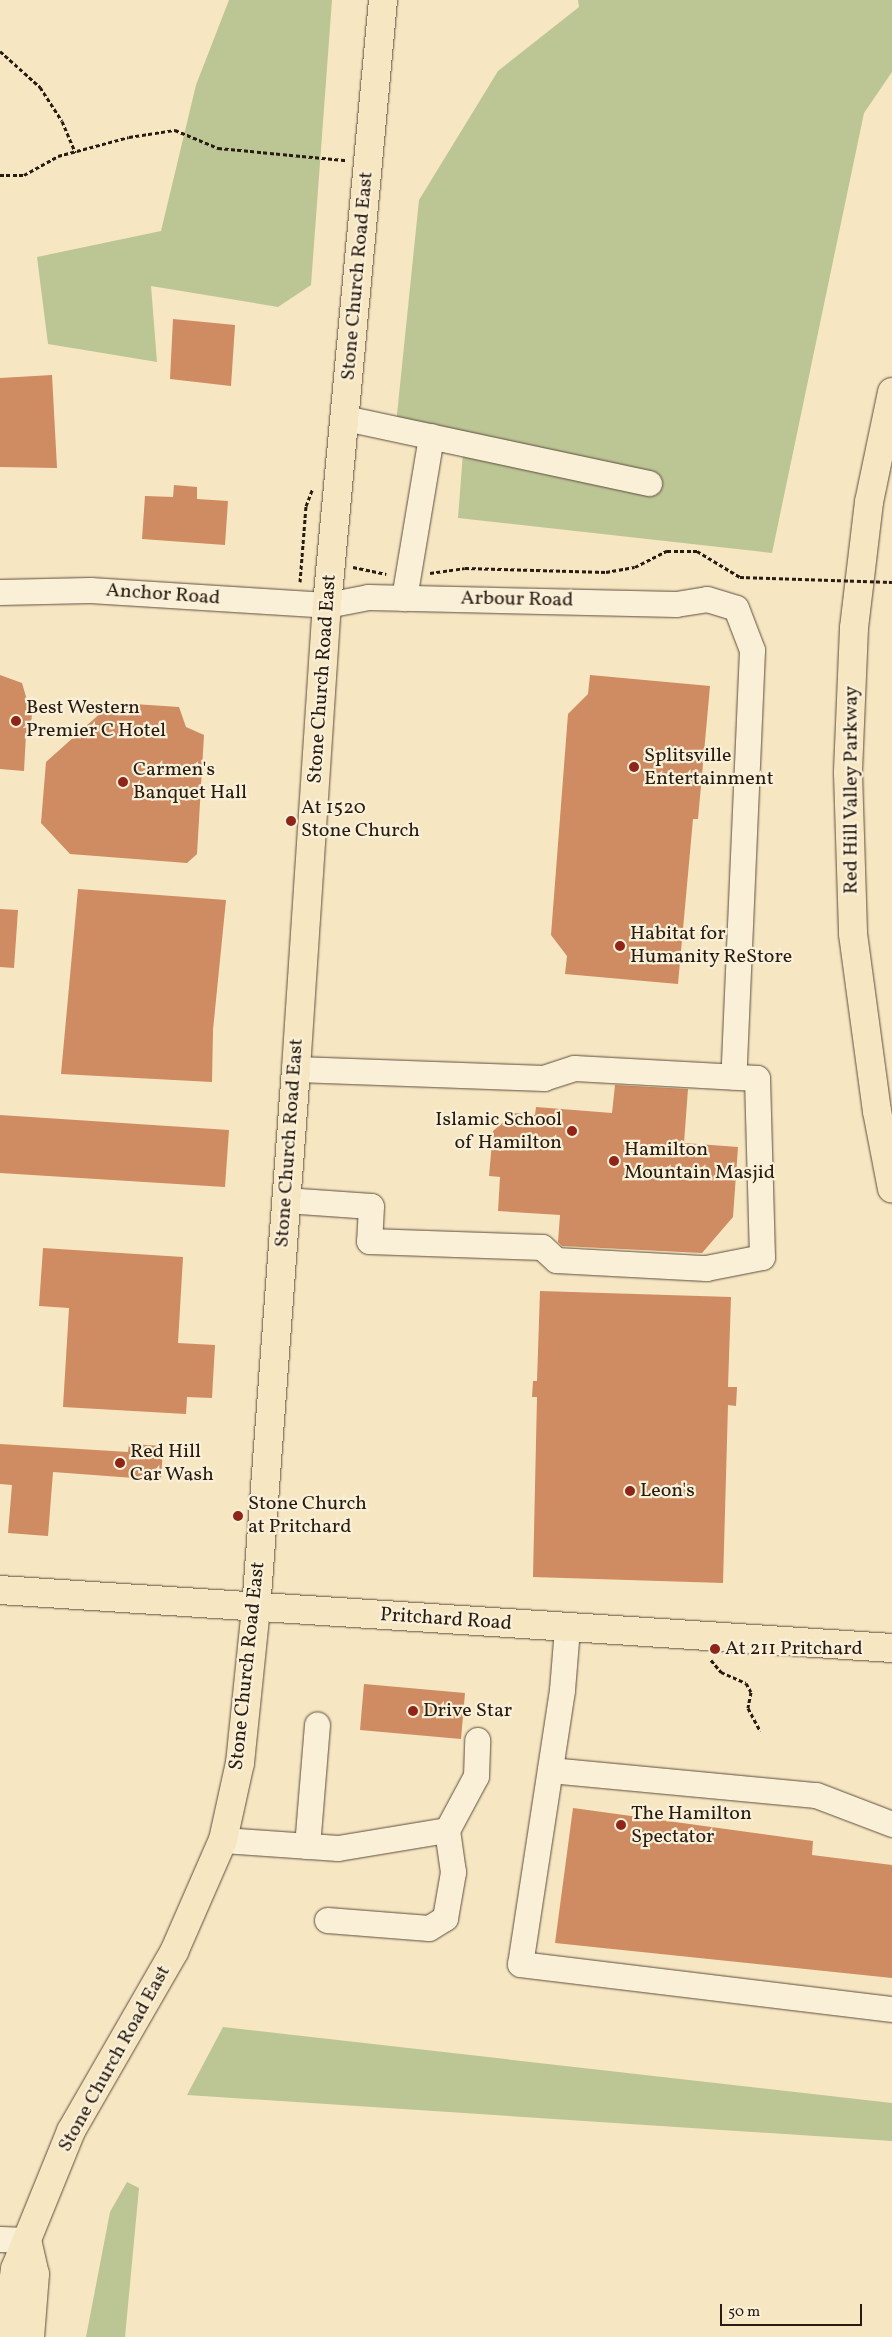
<!DOCTYPE html>
<style>
body{margin:0}
#map{position:relative;width:892px;height:2337px;overflow:hidden;background:#f7e6c2;font-family:Vollkorn,serif}
div>[style]{position:absolute}
.green>*{inset:0;background:#bcc594}
.building>*{inset:0;background:#cf8b61}
.path>*{height:3px;margin-top:-1.5px;transform-origin:0;background:repeating-linear-gradient(90deg,#281b12 0 4px,transparent 0 6.5px)}
.roads{filter:drop-shadow(0 0 1px #5c4e3e) drop-shadow(0 0 1px #5c4e3e)}
.minor>*{height:25px;margin:-12.5px;padding:0 12.5px;transform-origin:12.5px;border-radius:12.5px;background:#faefd7}
.major>*{height:28px;margin:-14px;padding:0 14px;transform-origin:14px;border-radius:14px;background:#f7e6c2}
.highway>*{height:28px;margin:-14px;padding:0 14px;transform-origin:14px;border-radius:14px;background:#f7e6c2}
.path-bridge>*{height:3px;margin-top:-1.5px;transform-origin:0;background:repeating-linear-gradient(90deg,#281b12 0 4px,transparent 0 6.5px)}
.dots>*{width:14px;height:14px;translate:-50% -50%;box-sizing:border-box;border:2px solid #faefd7;border-radius:50%}
span{translate:-50% -50%;white-space:nowrap;text-align:center;line-height:1.15;-webkit-text-stroke:4.5px #faefd7;paint-order:stroke}
.street-label{font-size:20px;color:#281b12}
.poi-label{font-size:20px;color:#281b12}
.left{translate:0 -50%;text-align:left}
.right{translate:-100% -50%;text-align:right}
.scale{position:absolute;left:720px;top:2304px;width:142px;height:22px;box-sizing:border-box;border:2px solid #281b12;border-top:0;padding-left:6px;font-size:15px;line-height:18px;white-space:nowrap;color:#281b12;-webkit-text-stroke:4px #faefd7;paint-order:stroke}
</style>
<div id="map">
<div class="green">
<i style="clip-path:polygon(229px 0,332px 0,311px 285px,278px 307px,151px 286px,157px 362px,48px 344px,37px 257px,161px 231px,196px 85px)"></i>
<i style="clip-path:polygon(578px 0,892px 0,892px 72px,864px 113px,772px 553px,458px 518px,464px 440px,395px 434px,419px 200px,498px 71px,579px 7px)"></i>
<i style="clip-path:polygon(223px 2027px,892px 2103px,892px 2141px,187px 2095px)"></i>
<i style="clip-path:polygon(127px 2182px,139px 2188px,125px 2337px,86px 2337px,110px 2212px)"></i>
</div>
<div class="building">
<i style="clip-path:polygon(173px 319px,235px 325px,231px 386px,170px 379px)"></i>
<i style="clip-path:polygon(52px 375px,57px 468px,0 467px,0 378px)"></i>
<i style="clip-path:polygon(174px 485px,197px 487px,197px 499px,228px 501px,225px 545px,142px 539px,145px 496px,173px 497px)"></i>
<i style="clip-path:polygon(0 675px,22px 683px,29px 707px,32px 708px,31px 734px,26px 734px,24px 771px,0 769px)"></i>
<i style="clip-path:polygon(590px 675px,710px 686px,698px 819px,693px 819px,678px 984px,565px 974px,567px 956px,551px 935px,568px 714px,588px 694px)"></i>
<i style="clip-path:polygon(119px 703px,179px 707px,186px 727px,204px 735px,197px 854px,187px 863px,70px 854px,41px 823px,46px 762px,104px 710px,108px 713px)"></i>
<i style="clip-path:polygon(78px 889px,226px 900px,213px 1030px,212px 1082px,61px 1074px)"></i>
<i style="clip-path:polygon(0 909px,18px 910px,14px 968px,0 967px)"></i>
<i style="clip-path:polygon(615px 1085px,688px 1089px,684px 1143px,738px 1147px,733px 1217px,702px 1253px,562px 1246px,558px 1242px,560px 1215px,498px 1211px,500px 1177px,489px 1176px,493px 1131px,514px 1113px,535px 1115px,536px 1107px,612px 1113px)"></i>
<i style="clip-path:polygon(0 1115px,229px 1130px,225px 1187px,0 1173px)"></i>
<i style="clip-path:polygon(43px 1248px,183px 1257px,178px 1343px,215px 1345px,212px 1398px,187px 1397px,186px 1414px,63px 1407px,69px 1308px,39px 1306px)"></i>
<i style="clip-path:polygon(540px 1291px,731px 1297px,728px 1387px,737px 1387px,736px 1406px,728px 1405px,723px 1583px,533px 1577px,537px 1397px,532px 1397px,533px 1381px,537px 1381px)"></i>
<i style="clip-path:polygon(0 1444px,128px 1452px,129px 1444px,163px 1446px,161px 1480px,53px 1472px,48px 1536px,8px 1533px,12px 1485px,0 1484px)"></i>
<i style="clip-path:polygon(364px 1684px,465px 1693px,461px 1739px,360px 1730px)"></i>
<i style="clip-path:polygon(573px 1808px,813px 1841px,812px 1855px,892px 1865px,892px 1978px,555px 1943px)"></i>
</div>
<div class="path">
<i style="left:0;top:51px;width:54px;rotate:42deg"></i>
<i style="left:40px;top:87px;width:40px;rotate:57.1deg"></i>
<i style="left:62px;top:121px;width:34px;rotate:67deg"></i>
<i style="left:0;top:175px;width:24px"></i>
<i style="left:24px;top:175px;width:39px;rotate:-29deg"></i>
<i style="left:58px;top:156px;width:73px;rotate:-15deg"></i>
<i style="left:129px;top:137px;width:47px;rotate:-8.7deg"></i>
<i style="left:175px;top:130px;width:47px;rotate:22.7deg"></i>
<i style="left:218px;top:148px;width:129px;rotate:5.4deg"></i>
<i style="left:353px;top:567px;width:34px;rotate:12deg"></i>
<i style="left:430px;top:573px;width:35px;rotate:-8deg"></i>
<i style="left:465px;top:568px;width:141px;rotate:1.6deg"></i>
<i style="left:606px;top:572px;width:29px;rotate:-10deg"></i>
<i style="left:635px;top:567px;width:36px;rotate:-27deg"></i>
<i style="left:667px;top:551px;width:30px"></i>
<i style="left:697px;top:551px;width:50px;rotate:31.2deg"></i>
<i style="left:300px;top:582px;width:76px;rotate:-85.5deg"></i>
<i style="left:306px;top:506px;width:19px;rotate:-69deg"></i>
<i style="left:711px;top:1660px;width:16px;rotate:50deg"></i>
<i style="left:721px;top:1672px;width:27px;rotate:24deg"></i>
<i style="left:746px;top:1683px;width:10px;rotate:61deg"></i>
<i style="left:751px;top:1692px;width:16px;rotate:101deg"></i>
<i style="left:748px;top:1708px;width:26px;rotate:62deg"></i>
</div>
<div class="roads">
<div class="minor">
<i style="left:345px;top:418px;width:311px;rotate:12.1deg"></i>
<i style="left:0;top:592px;width:90px;rotate:-1.3deg"></i>
<i style="left:90px;top:590px;width:237px;rotate:3.6deg"></i>
<i style="left:327px;top:605px;width:42px;rotate:-11deg"></i>
<i style="left:368px;top:597px;width:308px;rotate:1.3deg"></i>
<i style="left:676px;top:604px;width:31px;rotate:-9deg"></i>
<i style="left:707px;top:599px;width:30px;rotate:17deg"></i>
<i style="left:736px;top:608px;width:45px;rotate:69.1deg"></i>
<i style="left:752px;top:650px;width:427px;rotate:92.5deg"></i>
<i style="left:404px;top:598px;width:164px;rotate:-80.5deg"></i>
<i style="left:285px;top:1200px;width:86px;rotate:4deg"></i>
<i style="left:371px;top:1206px;width:35px;rotate:93deg"></i>
<i style="left:369px;top:1241px;width:173px;rotate:2deg"></i>
<i style="left:542px;top:1247px;width:19px;rotate:43deg"></i>
<i style="left:556px;top:1260px;width:150px;rotate:3.1deg"></i>
<i style="left:706px;top:1268px;width:57px;rotate:-11.1deg"></i>
<i style="left:762px;top:1257px;width:179px;rotate:-91.6deg"></i>
<i style="left:757px;top:1078px;width:183px;rotate:-176.9deg"></i>
<i style="left:574px;top:1068px;width:32px;rotate:162deg"></i>
<i style="left:544px;top:1078px;width:248px;rotate:-177.9deg"></i>
<i style="left:567px;top:1628px;width:62px;rotate:94.6deg"></i>
<i style="left:562px;top:1690px;width:277px;rotate:98.7deg"></i>
<i style="left:520px;top:1964px;width:375px;rotate:6.9deg"></i>
<i style="left:550px;top:1770px;width:267px;rotate:5.4deg"></i>
<i style="left:816px;top:1795px;width:81px;rotate:20.9deg"></i>
<i style="left:223px;top:1840px;width:115px;rotate:4deg"></i>
<i style="left:338px;top:1848px;width:110px;rotate:-9.4deg"></i>
<i style="left:447px;top:1830px;width:61px;rotate:-61.8deg"></i>
<i style="left:476px;top:1776px;width:36px;rotate:-88deg"></i>
<i style="left:307px;top:1846px;width:122px;rotate:-85.3deg"></i>
<i style="left:327px;top:1920px;width:102px;rotate:4.5deg"></i>
<i style="left:429px;top:1928px;width:19px;rotate:-32deg"></i>
<i style="left:445px;top:1918px;width:47px;rotate:-80.1deg"></i>
<i style="left:453px;top:1872px;width:42px;rotate:-98.1deg"></i>
<i style="left:0;top:2239px;width:27px;rotate:2deg"></i>
</div>
<div class="major">
<i style="left:0;top:1590px;width:894px;rotate:3.72deg"></i>
<i style="left:27px;top:2240px;width:35px;rotate:77deg"></i>
<i style="left:35px;top:2274px;width:63px;rotate:94.5deg"></i>
<i style="left:5px;top:2337px;width:69px;rotate:-81.6deg"></i>
<i style="left:15px;top:2269px;width:149px;rotate:-67.9deg"></i>
<i style="left:71px;top:2131px;width:207px;rotate:-60.1deg"></i>
<i style="left:174px;top:1952px;width:122px;rotate:-66.4deg"></i>
<i style="left:223px;top:1840px;width:79px;rotate:-77.6deg"></i>
<i style="left:240px;top:1763px;width:155px;rotate:-84.1deg"></i>
<i style="left:256px;top:1609px;width:541px;rotate:-85.76deg"></i>
<i style="left:296px;top:1069px;width:465px;rotate:-86.2deg"></i>
<i style="left:327px;top:605px;width:608px;rotate:-84.71deg"></i>
</div>
<div class="highway">
<i style="left:892px;top:392px;width:112px;rotate:101.8deg"></i>
<i style="left:869px;top:502px;width:127px;rotate:96.8deg"></i>
<i style="left:854px;top:628px;width:145px;rotate:92.4deg"></i>
<i style="left:848px;top:773px;width:161px;rotate:88.2deg"></i>
<i style="left:853px;top:934px;width:179px;rotate:82.3deg"></i>
<i style="left:877px;top:1111px;width:79px;rotate:79.1deg"></i>
</div>
</div>
<div class="path-bridge">
<i style="left:740px;top:577px;width:152px;rotate:1.9deg"></i>
</div>
<div class="dots">
<i style="left:16px;top:721px;background:#8f2418"></i>
<i style="left:634px;top:767px;background:#8f2418"></i>
<i style="left:123px;top:782px;background:#8f2418"></i>
<i style="left:291px;top:821px;background:#8f2418"></i>
<i style="left:620px;top:946px;background:#8f2418"></i>
<i style="left:572px;top:1131px;background:#8f2418"></i>
<i style="left:614px;top:1161px;background:#8f2418"></i>
<i style="left:120px;top:1463px;background:#8f2418"></i>
<i style="left:630px;top:1491px;background:#8f2418"></i>
<i style="left:238px;top:1516px;background:#8f2418"></i>
<i style="left:715px;top:1649px;background:#8f2418"></i>
<i style="left:413px;top:1711px;background:#8f2418"></i>
<i style="left:621px;top:1825px;background:#8f2418"></i>
</div>
<div class="street-label">
<span style="left:358px;top:276px;rotate:-85deg">Stone Church Road East</span>
<span style="left:163px;top:595px;rotate:4deg">Anchor Road</span>
<span style="left:517px;top:600px;rotate:1deg">Arbour Road</span>
<span style="left:323px;top:679px;rotate:-86deg">Stone Church Road East</span>
<span style="left:852px;top:790px;rotate:-90deg">Red Hill Valley Parkway</span>
<span style="left:290px;top:1143px;rotate:-86deg">Stone Church Road East</span>
<span style="left:446px;top:1620px;rotate:4deg">Pritchard Road</span>
<span style="left:248px;top:1666px;rotate:-84deg">Stone Church Road East</span>
<span style="left:115px;top:2059px;rotate:-61deg">Stone Church Road East</span>
</div>
<div class="poi-label">
<span class="left" style="left:26px;top:720px">Best Western<br>Premier C Hotel</span>
<span class="left" style="left:644px;top:768px">Splitsville<br>Entertainment</span>
<span class="left" style="left:133px;top:782px">Carmen's<br>Banquet Hall</span>
<span class="left" style="left:301px;top:820px">At 1520<br>Stone Church</span>
<span class="left" style="left:630px;top:946px">Habitat for<br>Humanity ReStore</span>
<span class="right" style="left:562px;top:1132px">Islamic School<br>of Hamilton</span>
<span class="left" style="left:624px;top:1162px">Hamilton<br>Mountain Masjid</span>
<span class="left" style="left:130px;top:1464px">Red Hill<br>Car Wash</span>
<span class="left" style="left:640px;top:1491px">Leon's</span>
<span class="left" style="left:248px;top:1516px">Stone Church<br>at Pritchard</span>
<span class="left" style="left:725px;top:1649px">At 211 Pritchard</span>
<span class="left" style="left:423px;top:1711px">Drive Star</span>
<span class="left" style="left:631px;top:1826px">The Hamilton<br>Spectator</span>
</div>
<div class="scale">50 m</div>
</div>
